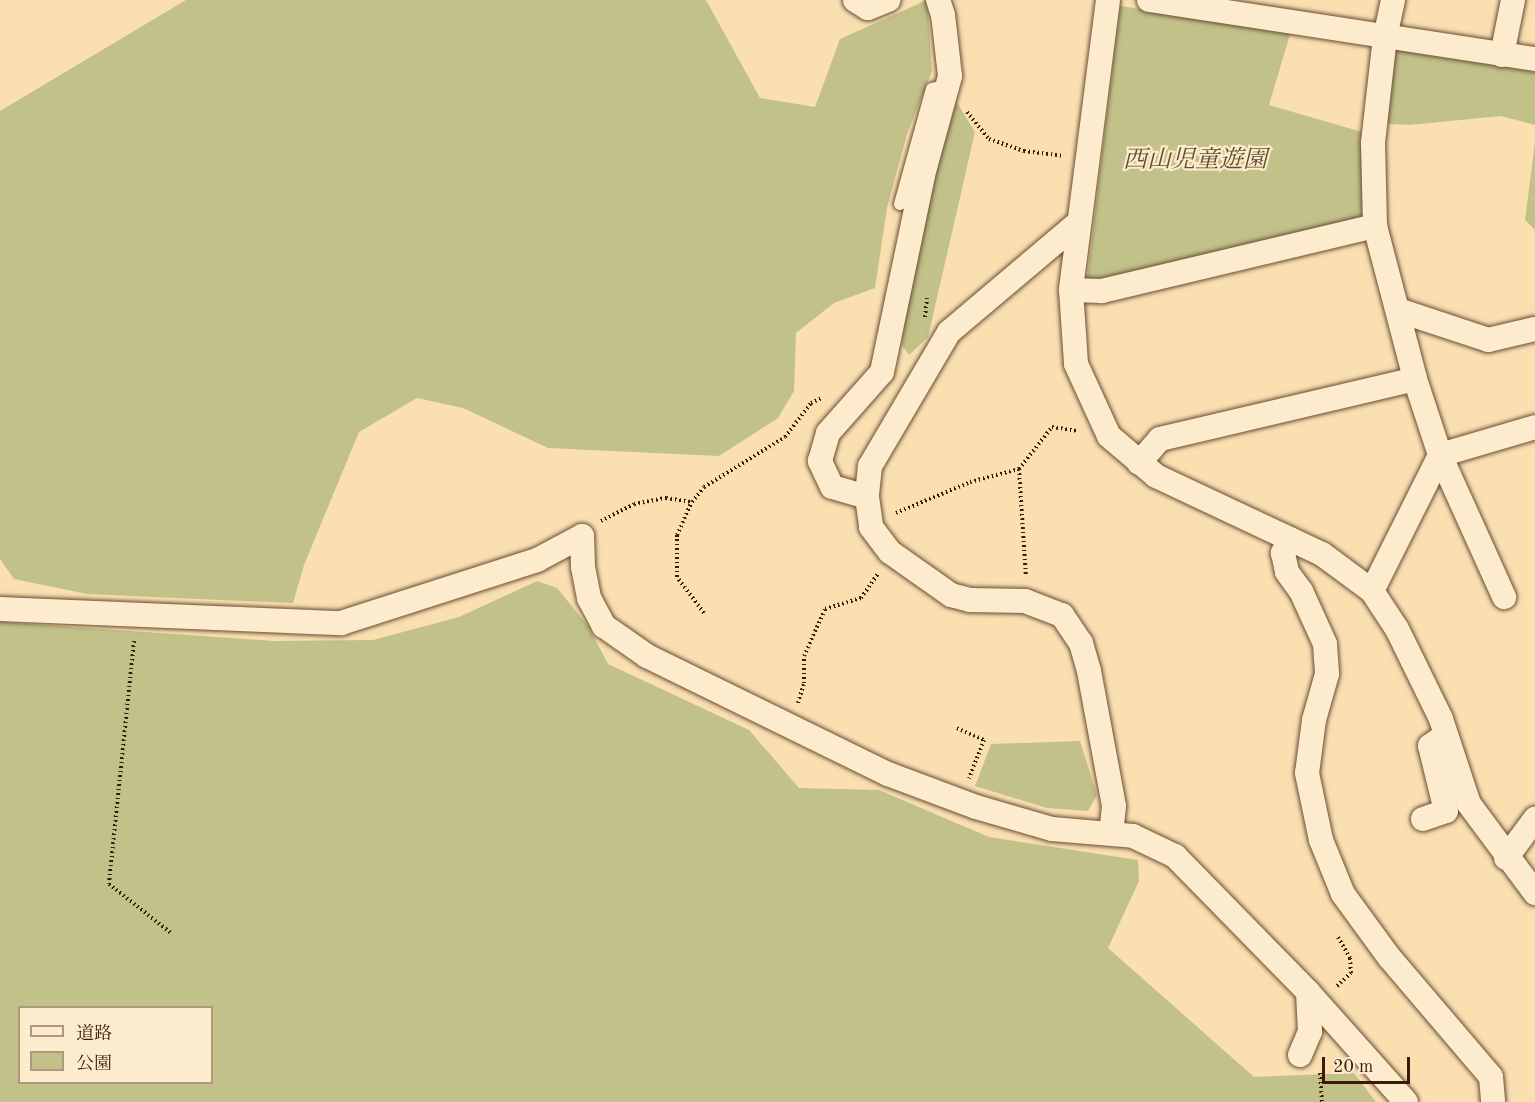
<!DOCTYPE html>
<meta charset="utf-8">
<style>
body{margin:0}
#map{position:relative;width:1535px;height:1102px;overflow:hidden;background:#fae0b1;font-family:"Old Standard TT","Noto Serif JP",serif}
div>[style]{position:absolute}
.green>*{inset:0;background:#c1c189}
.path>*{height:4px;margin-top:-2px;transform-origin:0;background:repeating-linear-gradient(90deg,#391b0a 0 1.5px,transparent 0 4.5px)}
.roads{filter:drop-shadow(0 0 2px #694c34) drop-shadow(0 0 2px #694c34)}
.lane>*{height:12px;margin:-6px;padding:0 6px;transform-origin:6px;border-radius:6px;background:#fcebcc}
.street>*{height:24px;margin:-12px;padding:0 12px;transform-origin:12px;border-radius:12px;background:#fcebcc}
span{translate:-50% -50%;white-space:nowrap;text-align:center;line-height:1.15;-webkit-text-stroke:4.5px #fcebcc;paint-order:stroke}
.park-label{font-size:24px;color:#624d30;font-style:italic}
.legend{position:absolute;left:18px;top:1006px;width:195px;height:78px;box-sizing:border-box;background:#fcebcc;border:2px solid #ae987e;margin:0;padding:8px 10px;list-style:none;font-size:18px;color:#391b0a}
.legend li{display:flex;align-items:center;gap:12px;height:30px}
.legend b{width:30px;border:2px solid #ae987e}
.scale{position:absolute;left:1322px;top:1057px;width:88px;height:27px;box-sizing:border-box;border:3px solid #391b0a;border-top:0;padding-left:8px;font-size:18px;line-height:21px;white-space:nowrap;color:#391b0a;-webkit-text-stroke:4px #fcebcc;paint-order:stroke}
</style>
<div id="map">
<div class="green">
<i style="clip-path:polygon(186px 0,706px 0,760px 98px,815px 107px,840px 39px,927px 0,932px 71px,907px 134px,887px 208px,875px 288px,834px 303px,796px 333px,794px 391px,778px 418px,719px 456px,548px 448px,463px 408px,417px 398px,359px 432px,304px 565px,293px 603px,87px 594px,14px 579px,0 559px,0 111px)"></i>
<i style="clip-path:polygon(1120px 6px,1291px 31px,1269px 105px,1362px 132px,1362px 221px,1087px 281px)"></i>
<i style="clip-path:polygon(1396px 50px,1535px 72px,1535px 125px,1501px 116px,1410px 125px,1388px 124px,1386px 112px)"></i>
<i style="clip-path:polygon(953px 96px,975px 132px,928px 337px,909px 355px,902px 345px,907px 299px)"></i>
<i style="clip-path:polygon(1535px 142px,1535px 230px,1525px 220px)"></i>
<i style="clip-path:polygon(evenodd,537px 581px,557px 588px,588px 626px,608px 664px,749px 730px,799px 788px,879px 790px,989px 837px,1138px 860px,1139px 881px,1108px 948px,1254px 1077px,1354px 1073px,1376px 1102px,0 1102px,0 622px,274px 641px,373px 640px,459px 617px,537px 581px,20px 1008px,212px 1008px,212px 1082px,20px 1082px,20px 1008px)"></i>
<i style="clip-path:polygon(1080px 741px,1097px 795px,1088px 811px,1047px 808px,975px 786px,991px 744px)"></i>
</div>
<div class="path">
<i style="left:967px;top:112px;width:35px;rotate:51deg"></i>
<i style="left:989px;top:139px;width:37px;rotate:19deg"></i>
<i style="left:1024px;top:151px;width:38px;rotate:7deg"></i>
<i style="left:925px;top:317px;width:19px;rotate:-84deg"></i>
<i style="left:1019px;top:469px;width:107px;rotate:86.3deg"></i>
<i style="left:896px;top:513px;width:80px;rotate:-22.7deg"></i>
<i style="left:970px;top:482px;width:51px;rotate:-14.9deg"></i>
<i style="left:1019px;top:469px;width:53px;rotate:-51.8deg"></i>
<i style="left:1052px;top:427px;width:26px;rotate:9deg"></i>
<i style="left:601px;top:521px;width:37px;rotate:-27deg"></i>
<i style="left:634px;top:504px;width:33px;rotate:-11deg"></i>
<i style="left:666px;top:498px;width:26px;rotate:9deg"></i>
<i style="left:704px;top:613px;width:45px;rotate:-126.9deg"></i>
<i style="left:677px;top:577px;width:42px;rotate:-90deg"></i>
<i style="left:677px;top:535px;width:36px;rotate:-66deg"></i>
<i style="left:692px;top:502px;width:19px;rotate:-51deg"></i>
<i style="left:704px;top:487px;width:95px;rotate:-31.7deg"></i>
<i style="left:785px;top:437px;width:43px;rotate:-52.6deg"></i>
<i style="left:811px;top:403px;width:12px;rotate:-24deg"></i>
<i style="left:134px;top:641px;width:244px;rotate:95.9deg"></i>
<i style="left:109px;top:884px;width:80px;rotate:38.4deg"></i>
<i style="left:798px;top:703px;width:21px;rotate:-73deg"></i>
<i style="left:804px;top:683px;width:27px;rotate:-90deg"></i>
<i style="left:804px;top:656px;width:51px;rotate:-65.9deg"></i>
<i style="left:825px;top:609px;width:38px;rotate:-17deg"></i>
<i style="left:861px;top:598px;width:29px;rotate:-55deg"></i>
<i style="left:957px;top:728px;width:30px;rotate:24deg"></i>
<i style="left:984px;top:740px;width:41px;rotate:111.5deg"></i>
<i style="left:1337px;top:986px;width:19px;rotate:-43deg"></i>
<i style="left:1351px;top:973px;width:15px;rotate:-94deg"></i>
<i style="left:1350px;top:958px;width:24px;rotate:-120deg"></i>
<i style="left:1320px;top:1073px;width:29px;rotate:86deg"></i>
</div>
<div class="roads">
<div class="lane">
<i style="left:900px;top:204px;width:119px;rotate:-74.5deg"></i>
<i style="left:932px;top:89px;width:16px;rotate:-14deg"></i>
</div>
<div class="street">
<i style="left:855px;top:0;width:15px;rotate:32deg"></i>
<i style="left:868px;top:8px;width:22px;rotate:-22deg"></i>
<i style="left:1108px;top:0;width:292px;rotate:97.3deg"></i>
<i style="left:1071px;top:290px;width:74px;rotate:86.1deg"></i>
<i style="left:1076px;top:364px;width:79px;rotate:65.4deg"></i>
<i style="left:1109px;top:436px;width:62px;rotate:40.4deg"></i>
<i style="left:1156px;top:476px;width:183px;rotate:25.2deg"></i>
<i style="left:1322px;top:554px;width:62px;rotate:36.5deg"></i>
<i style="left:1372px;top:591px;width:45px;rotate:56.7deg"></i>
<i style="left:1397px;top:629px;width:100px;rotate:63.9deg"></i>
<i style="left:1441px;top:719px;width:89px;rotate:71.8deg"></i>
<i style="left:1469px;top:804px;width:111px;rotate:53.4deg"></i>
<i style="left:1149px;top:0;width:390px;rotate:8.7deg"></i>
<i style="left:1393px;top:0;width:38px;rotate:102deg"></i>
<i style="left:1385px;top:37px;width:107px;rotate:96.5deg"></i>
<i style="left:1373px;top:143px;width:83px;rotate:88.6deg"></i>
<i style="left:1375px;top:226px;width:158px;rotate:75.3deg"></i>
<i style="left:1415px;top:379px;width:80px;rotate:71.8deg"></i>
<i style="left:1440px;top:455px;width:156px;rotate:65.7deg"></i>
<i style="left:1502px;top:55px;width:56px;rotate:-78.7deg"></i>
<i style="left:1078px;top:223px;width:169px;rotate:139.8deg"></i>
<i style="left:949px;top:332px;width:156px;rotate:120.5deg"></i>
<i style="left:870px;top:466px;width:31px;rotate:96deg"></i>
<i style="left:867px;top:497px;width:30px;rotate:82deg"></i>
<i style="left:871px;top:527px;width:31px;rotate:53deg"></i>
<i style="left:890px;top:552px;width:75px;rotate:35.2deg"></i>
<i style="left:951px;top:595px;width:20px;rotate:15deg"></i>
<i style="left:970px;top:600px;width:55px;rotate:1deg"></i>
<i style="left:1025px;top:601px;width:40px;rotate:21deg"></i>
<i style="left:1062px;top:615px;width:34px;rotate:56deg"></i>
<i style="left:1081px;top:643px;width:29px;rotate:74deg"></i>
<i style="left:1089px;top:671px;width:137px;rotate:79.5deg"></i>
<i style="left:1114px;top:806px;width:27px;rotate:96deg"></i>
<i style="left:1071px;top:290px;width:31px;rotate:2deg"></i>
<i style="left:1102px;top:291px;width:281px;rotate:-13.4deg"></i>
<i style="left:1398px;top:310px;width:95px;rotate:18.4deg"></i>
<i style="left:1488px;top:340px;width:48px;rotate:-13.2deg"></i>
<i style="left:1139px;top:463px;width:32px;rotate:-49deg"></i>
<i style="left:1160px;top:439px;width:262px;rotate:-13.2deg"></i>
<i style="left:867px;top:497px;width:36px;rotate:-164deg"></i>
<i style="left:832px;top:487px;width:29px;rotate:-115deg"></i>
<i style="left:820px;top:461px;width:29px;rotate:-74deg"></i>
<i style="left:828px;top:433px;width:81px;rotate:-48.5deg"></i>
<i style="left:882px;top:372px;width:201px;rotate:-78.2deg"></i>
<i style="left:923px;top:175px;width:103px;rotate:-74.7deg"></i>
<i style="left:950px;top:76px;width:61px;rotate:-96.5deg"></i>
<i style="left:943px;top:15px;width:16px;rotate:-108deg"></i>
<i style="left:1290px;top:539px;width:16px;rotate:117deg"></i>
<i style="left:1283px;top:553px;width:19px;rotate:78deg"></i>
<i style="left:1287px;top:572px;width:24px;rotate:54deg"></i>
<i style="left:1301px;top:591px;width:58px;rotate:65.6deg"></i>
<i style="left:1325px;top:644px;width:30px;rotate:86deg"></i>
<i style="left:1327px;top:674px;width:48px;rotate:105.8deg"></i>
<i style="left:1314px;top:720px;width:53px;rotate:97.5deg"></i>
<i style="left:1307px;top:773px;width:68px;rotate:78.2deg"></i>
<i style="left:1321px;top:840px;width:58px;rotate:67.8deg"></i>
<i style="left:1343px;top:894px;width:78px;rotate:53.9deg"></i>
<i style="left:1389px;top:957px;width:157px;rotate:49.6deg"></i>
<i style="left:1491px;top:1077px;width:25px;rotate:85deg"></i>
<i style="left:1372px;top:591px;width:152px;rotate:-63.4deg"></i>
<i style="left:1440px;top:455px;width:99px;rotate:-16.4deg"></i>
<i style="left:0;top:609px;width:341px;rotate:2.4deg"></i>
<i style="left:341px;top:623px;width:206px;rotate:-17.8deg"></i>
<i style="left:537px;top:560px;width:51px;rotate:-28.1deg"></i>
<i style="left:582px;top:536px;width:31px;rotate:88deg"></i>
<i style="left:583px;top:567px;width:32px;rotate:79deg"></i>
<i style="left:589px;top:598px;width:32px;rotate:62deg"></i>
<i style="left:604px;top:626px;width:52px;rotate:34.9deg"></i>
<i style="left:647px;top:656px;width:268px;rotate:26.1deg"></i>
<i style="left:888px;top:774px;width:94px;rotate:20.6deg"></i>
<i style="left:976px;top:807px;width:79px;rotate:16.1deg"></i>
<i style="left:1052px;top:829px;width:81px;rotate:4.9deg"></i>
<i style="left:1133px;top:836px;width:47px;rotate:25.5deg"></i>
<i style="left:1175px;top:856px;width:190px;rotate:45.6deg"></i>
<i style="left:1308px;top:992px;width:147px;rotate:48.3deg"></i>
<i style="left:1423px;top:819px;width:24px;rotate:-19deg"></i>
<i style="left:1446px;top:811px;width:67px;rotate:-103.8deg"></i>
<i style="left:1430px;top:746px;width:19px;rotate:-35deg"></i>
<i style="left:1506px;top:858px;width:49px;rotate:-53.4deg"></i>
<i style="left:1300px;top:1055px;width:25px;rotate:-67deg"></i>
<i style="left:1310px;top:1032px;width:40px;rotate:-92.9deg"></i>
</div>
</div>
<div class="park-label">
<span style="left:1195px;top:162px">西山児童遊園</span>
</div>
<ul class="legend">
<li><b style="height:8px;background:#fcebcc"></b>道路</li>
<li><b style="height:16px;background:#c1c189"></b>公園</li>
</ul>
<div class="scale">20 m</div>
</div>
